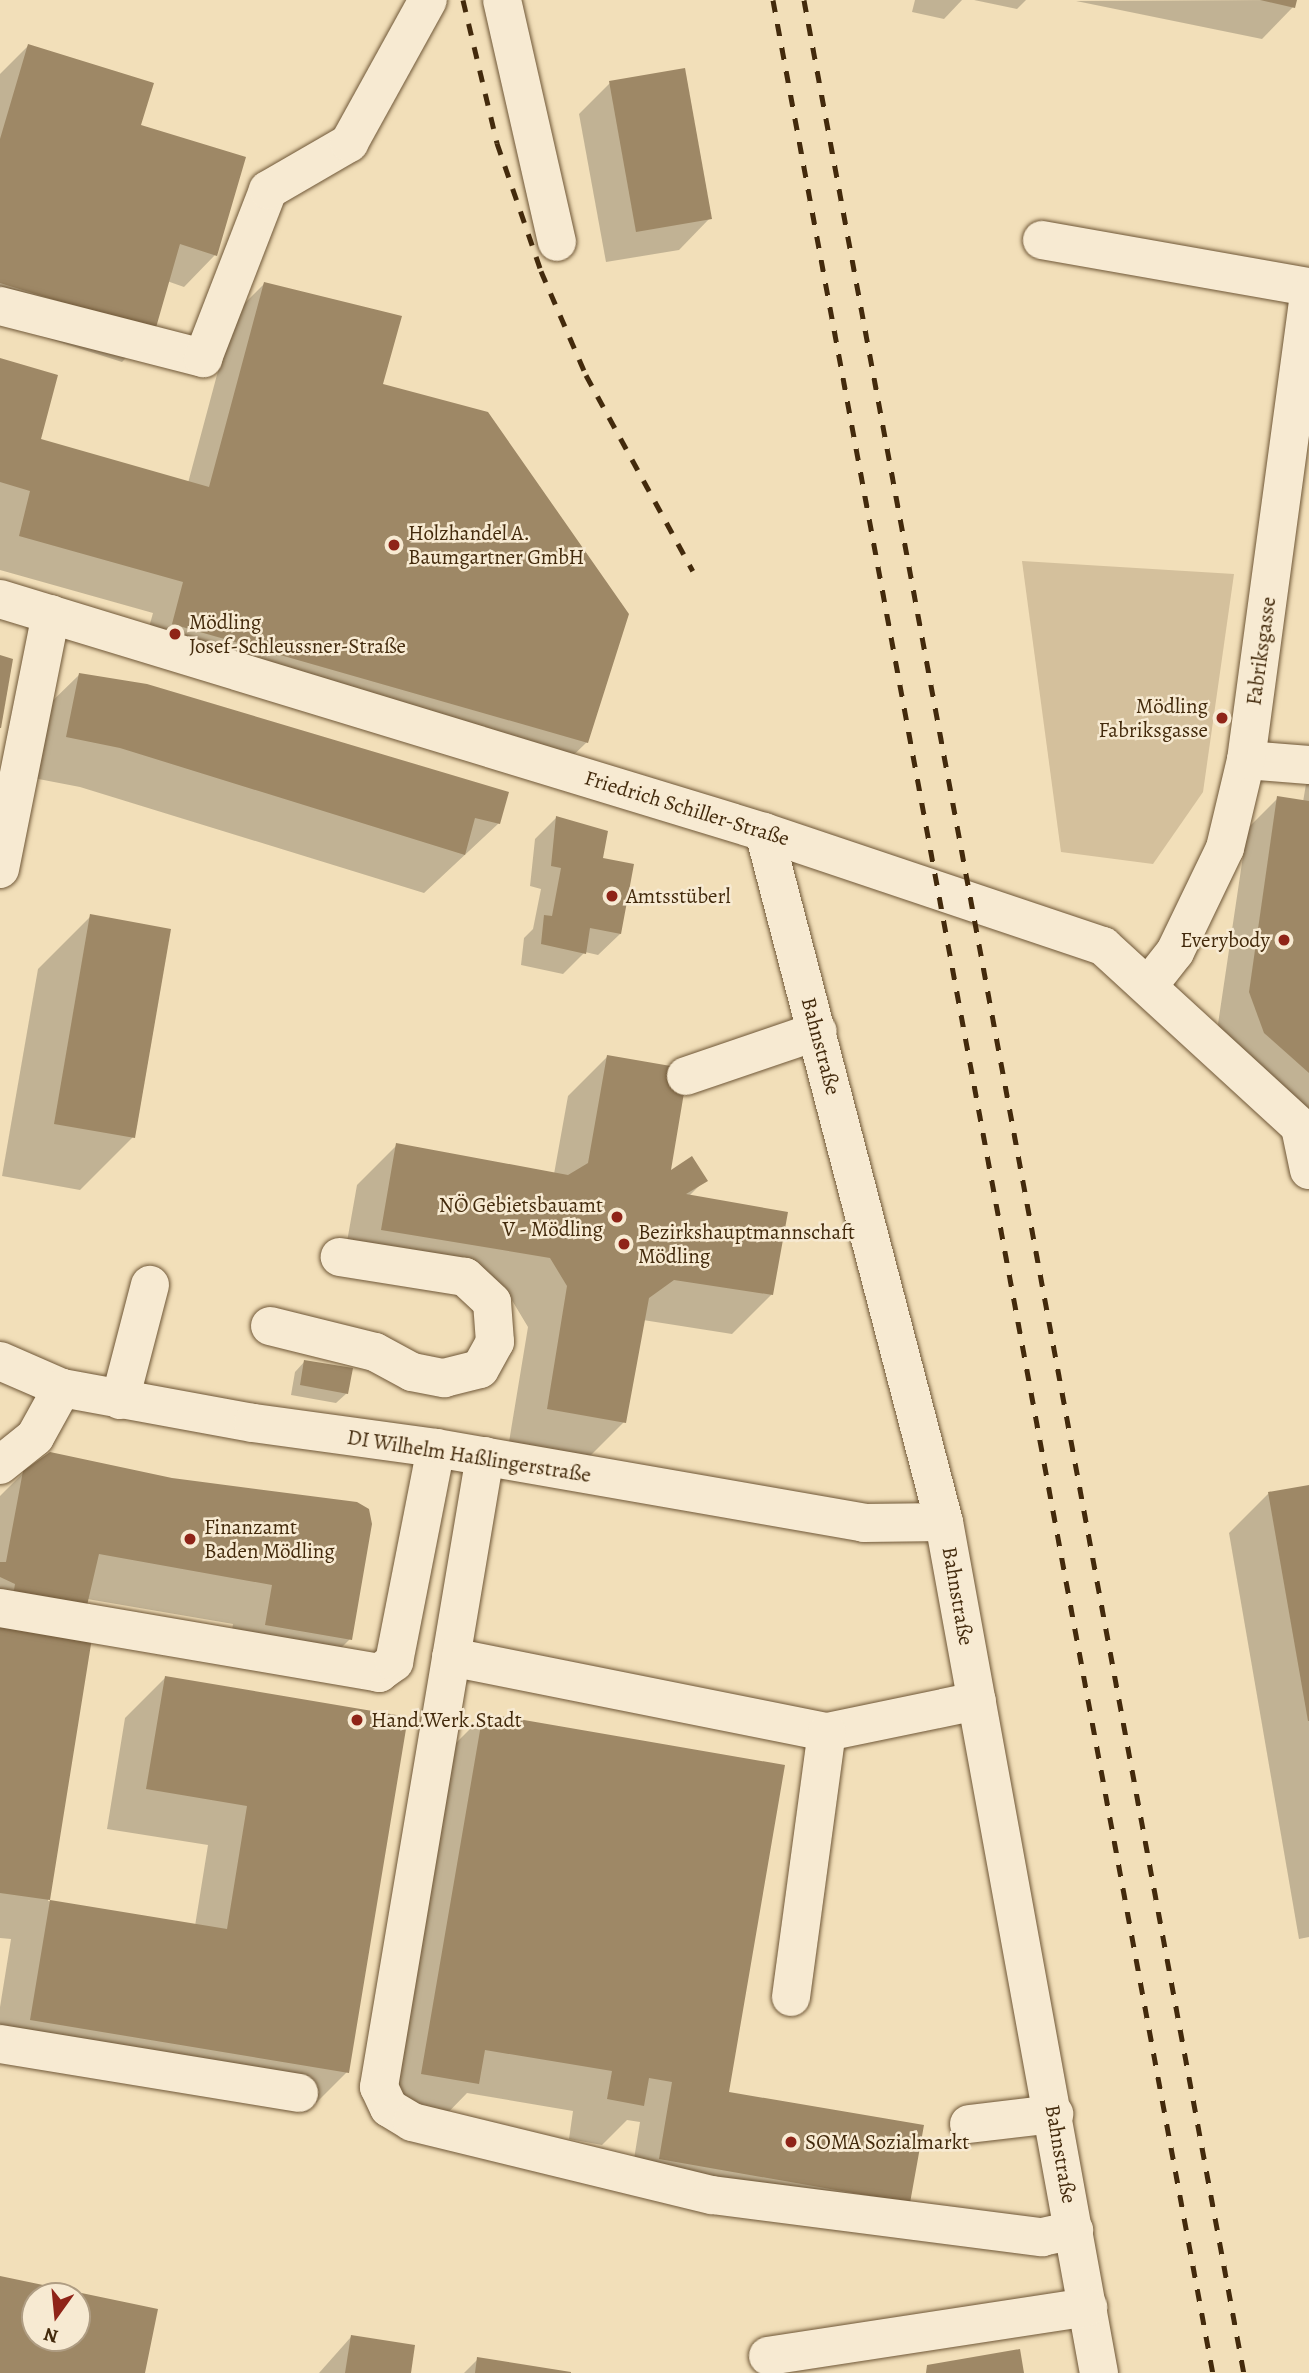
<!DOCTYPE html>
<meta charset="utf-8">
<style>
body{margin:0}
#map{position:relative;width:1309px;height:2373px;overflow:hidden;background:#f2dfb9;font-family:Alegreya,serif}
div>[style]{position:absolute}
.green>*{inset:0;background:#d4c09c}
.shadow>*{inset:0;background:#0003}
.building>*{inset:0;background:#9e8866}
.roads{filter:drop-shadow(0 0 2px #6f5737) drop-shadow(0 0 2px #6f5737)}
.minor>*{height:38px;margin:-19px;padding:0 19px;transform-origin:19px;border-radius:19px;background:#f7ead2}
.rail>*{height:5px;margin-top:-2.5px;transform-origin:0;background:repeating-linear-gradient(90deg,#432a0c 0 12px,transparent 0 24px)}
.dots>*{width:19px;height:19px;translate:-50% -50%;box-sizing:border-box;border:4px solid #f7ead2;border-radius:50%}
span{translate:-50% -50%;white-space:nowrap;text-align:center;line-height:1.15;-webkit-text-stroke:5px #f7ead2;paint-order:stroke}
.poi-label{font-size:21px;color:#432a0c}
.left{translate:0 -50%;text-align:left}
.right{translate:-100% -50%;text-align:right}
.street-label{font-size:21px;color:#432a0c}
.north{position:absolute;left:21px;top:2282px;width:70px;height:70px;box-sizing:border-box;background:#f7ead2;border:2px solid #af9d83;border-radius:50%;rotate:195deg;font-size:19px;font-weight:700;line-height:28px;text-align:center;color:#432a0c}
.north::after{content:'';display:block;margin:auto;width:24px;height:32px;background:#8f2418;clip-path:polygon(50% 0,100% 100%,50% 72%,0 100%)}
</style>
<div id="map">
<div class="green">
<i style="clip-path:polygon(1022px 561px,1234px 574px,1203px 792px,1153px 864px,1061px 852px)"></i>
</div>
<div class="shadow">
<i style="clip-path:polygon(915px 0,962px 0,944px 19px,912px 12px)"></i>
<i style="clip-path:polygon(974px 0,1026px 0,1017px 9px)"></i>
<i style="clip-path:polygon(1295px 0,1293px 7px,1262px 39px,1076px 1px)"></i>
<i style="clip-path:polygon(28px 46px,139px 126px,215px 255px,184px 287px,167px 281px,153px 330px,122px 362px,0 323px,0 74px)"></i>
<i style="clip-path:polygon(610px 83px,710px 218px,679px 250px,606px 262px,579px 114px)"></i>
<i style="clip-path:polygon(264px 284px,381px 385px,587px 742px,555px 773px,141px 656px,153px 613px,0 570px,0 360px,39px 440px,188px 483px,233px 315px)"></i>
<i style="clip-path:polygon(79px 675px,499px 823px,424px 893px,80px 787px,28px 777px,39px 714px)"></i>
<i style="clip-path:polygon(1309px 766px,1309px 1131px,1233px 1065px,1218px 1024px,1247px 829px,1278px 798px,1303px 802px)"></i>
<i style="clip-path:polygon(556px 818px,601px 859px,620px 934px,598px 955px,585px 952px,563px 974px,521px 965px,524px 938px,533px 929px,541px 889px,530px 886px,535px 839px)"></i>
<i style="clip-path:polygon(91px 916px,133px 1137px,80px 1190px,2px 1176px,38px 969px)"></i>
<i style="clip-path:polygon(608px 1056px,668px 1173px,705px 1180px,689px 1196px,772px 1294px,732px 1334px,643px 1320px,624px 1422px,584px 1462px,508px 1448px,528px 1327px,510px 1297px,342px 1270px,357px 1185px,397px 1145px,554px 1174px,568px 1096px)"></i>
<i style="clip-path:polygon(305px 1361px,347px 1393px,336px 1403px,291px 1395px,295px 1372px)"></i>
<i style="clip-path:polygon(24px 1472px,171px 1480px,350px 1639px,310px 1679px,226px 1664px,233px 1624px,87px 1599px,90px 1639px,48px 1901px,195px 1926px,208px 1845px,107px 1829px,125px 1718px,165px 1678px,405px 1718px,347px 2072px,307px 2112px,0 2061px,0 2007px,11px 1939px,0 1938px,0 1496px)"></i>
<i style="clip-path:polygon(1309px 1487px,1309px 1937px,1299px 1939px,1229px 1533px,1269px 1493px)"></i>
<i style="clip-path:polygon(484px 1715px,727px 2093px,922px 2127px,878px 2233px,629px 2190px,640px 2122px,627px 2120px,602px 2145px,569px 2139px,573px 2111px,467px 2093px,438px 2123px,382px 2113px,444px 1755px)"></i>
<i style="clip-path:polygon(351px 2337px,409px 2373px,319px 2373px)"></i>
<i style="clip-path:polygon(478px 2359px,570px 2373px,464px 2373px)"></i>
</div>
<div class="building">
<i style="clip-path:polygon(1260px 0,1297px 0,1295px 8px)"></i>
<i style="clip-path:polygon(28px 44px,154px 83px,141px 125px,246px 157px,217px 256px,180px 244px,155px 331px,0 283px,0 139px)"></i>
<i style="clip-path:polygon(685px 68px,712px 219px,636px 232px,609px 81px)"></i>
<i style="clip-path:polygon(264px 282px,402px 316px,383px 384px,488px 412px,629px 614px,588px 743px,172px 624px,183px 582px,19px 536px,30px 491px,0 482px,0 358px,58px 375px,41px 439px,209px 487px)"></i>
<i style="clip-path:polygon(0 655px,13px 659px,1px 728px,0 728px)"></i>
<i style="clip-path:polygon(79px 673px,147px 684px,509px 792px,500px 824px,475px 818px,465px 855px,120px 748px,66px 737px)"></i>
<i style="clip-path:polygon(1277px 796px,1309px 801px,1309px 1073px,1264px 1033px,1249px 992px)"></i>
<i style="clip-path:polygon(556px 816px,608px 831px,603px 858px,634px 864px,621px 934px,590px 928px,586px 954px,541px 944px,544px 915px,552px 916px,561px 868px,551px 866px)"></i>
<i style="clip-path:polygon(90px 914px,171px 929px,135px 1138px,54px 1124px)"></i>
<i style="clip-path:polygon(607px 1055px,688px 1069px,671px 1170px,692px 1156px,708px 1181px,686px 1194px,788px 1212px,773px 1295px,674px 1280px,649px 1298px,626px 1423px,547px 1409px,567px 1286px,550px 1258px,381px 1230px,396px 1143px,568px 1175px,588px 1163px)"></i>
<i style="clip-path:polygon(304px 1360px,353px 1368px,348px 1394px,300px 1385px)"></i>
<i style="clip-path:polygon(50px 1452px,172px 1478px,357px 1502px,369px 1509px,372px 1524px,352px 1640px,265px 1625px,272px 1585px,99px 1554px,85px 1614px,13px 1596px,15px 1584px,0 1577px,0 1562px,6px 1562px,23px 1471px)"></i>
<i style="clip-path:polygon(1309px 1485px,1309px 1721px,1308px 1721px,1268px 1492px)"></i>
<i style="clip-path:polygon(0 1624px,92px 1638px,50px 1900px,227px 1929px,247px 1806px,146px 1789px,165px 1676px,408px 1717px,349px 2073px,30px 2020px,50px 1900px,0 1893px)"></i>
<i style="clip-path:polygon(483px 1713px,785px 1765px,729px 2092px,924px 2125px,910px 2203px,659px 2159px,672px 2082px,649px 2078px,644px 2106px,607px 2099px,612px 2071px,485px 2050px,479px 2084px,421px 2074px)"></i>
<i style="clip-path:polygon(evenodd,0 2276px,158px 2309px,145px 2373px,0 2373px,0 2276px,35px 2296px,77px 2296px,77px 2338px,35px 2338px,35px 2296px)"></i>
<i style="clip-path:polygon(351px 2335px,415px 2345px,411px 2373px,345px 2373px)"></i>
<i style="clip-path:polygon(1020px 2349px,1024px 2373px,926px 2373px,927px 2365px)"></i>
<i style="clip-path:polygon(477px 2357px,571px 2372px,571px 2373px,475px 2373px)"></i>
</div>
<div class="roads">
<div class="minor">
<i style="left:502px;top:0;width:248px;rotate:77.2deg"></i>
<i style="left:1042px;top:240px;width:271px;rotate:10deg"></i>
<i style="left:0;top:306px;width:210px;rotate:14.4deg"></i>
<i style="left:203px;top:358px;width:180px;rotate:-68.8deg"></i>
<i style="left:268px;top:190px;width:94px;rotate:-30.1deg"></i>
<i style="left:349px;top:143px;width:163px;rotate:-61.1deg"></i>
<i style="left:0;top:599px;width:799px;rotate:16.96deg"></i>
<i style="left:764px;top:832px;width:358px;rotate:18.6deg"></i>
<i style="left:1103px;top:946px;width:280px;rotate:42.5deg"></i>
<i style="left:1246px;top:760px;width:63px;rotate:4.5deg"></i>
<i style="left:764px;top:832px;width:713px;rotate:75.38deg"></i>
<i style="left:944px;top:1522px;width:865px;rotate:79.68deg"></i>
<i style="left:0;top:869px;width:260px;rotate:-78.7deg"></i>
<i style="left:1149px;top:985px;width:42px;rotate:-51.8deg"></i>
<i style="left:1175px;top:952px;width:115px;rotate:-64.3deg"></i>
<i style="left:1225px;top:848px;width:90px;rotate:-76.6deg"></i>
<i style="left:1246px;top:760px;width:467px;rotate:-82.3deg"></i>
<i style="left:686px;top:1076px;width:139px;rotate:-18.8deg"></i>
<i style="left:1300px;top:1127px;width:44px;rotate:78.2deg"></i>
<i style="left:270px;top:1326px;width:108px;rotate:13.9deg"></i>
<i style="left:375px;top:1352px;width:42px;rotate:28.4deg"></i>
<i style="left:412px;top:1372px;width:33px;rotate:11deg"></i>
<i style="left:444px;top:1378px;width:37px;rotate:-14deg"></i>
<i style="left:480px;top:1369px;width:31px;rotate:-61deg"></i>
<i style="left:495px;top:1342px;width:40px;rotate:-94.3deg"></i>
<i style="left:492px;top:1302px;width:37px;rotate:-137deg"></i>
<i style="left:465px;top:1277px;width:127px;rotate:-170.9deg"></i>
<i style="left:0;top:1361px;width:68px;rotate:23.5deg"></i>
<i style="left:62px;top:1388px;width:194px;rotate:10.4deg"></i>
<i style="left:253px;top:1423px;width:185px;rotate:7.8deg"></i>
<i style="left:436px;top:1448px;width:435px;rotate:9.9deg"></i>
<i style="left:864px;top:1523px;width:80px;rotate:-0.7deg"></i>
<i style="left:120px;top:1400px;width:119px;rotate:-75.4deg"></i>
<i style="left:485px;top:1456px;width:640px;rotate:99.54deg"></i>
<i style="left:379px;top:2087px;width:23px;rotate:65deg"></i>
<i style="left:389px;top:2108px;width:27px;rotate:31deg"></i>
<i style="left:412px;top:2122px;width:309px;rotate:13.7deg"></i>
<i style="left:712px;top:2195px;width:333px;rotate:7.3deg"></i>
<i style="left:1042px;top:2237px;width:33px;rotate:-12deg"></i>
<i style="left:0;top:1465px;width:45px;rotate:-38.7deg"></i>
<i style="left:35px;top:1437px;width:56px;rotate:-61.1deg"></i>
<i style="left:0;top:1608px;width:385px;rotate:9.7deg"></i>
<i style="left:379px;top:1673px;width:19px;rotate:-36deg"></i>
<i style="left:394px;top:1662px;width:218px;rotate:-78.9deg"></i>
<i style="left:451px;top:1657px;width:383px;rotate:11.3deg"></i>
<i style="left:827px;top:1732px;width:153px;rotate:-11.7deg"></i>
<i style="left:791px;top:1997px;width:267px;rotate:-82.3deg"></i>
<i style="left:0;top:2044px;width:303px;rotate:9.3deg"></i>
<i style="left:969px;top:2124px;width:86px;rotate:-6.7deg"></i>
<i style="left:768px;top:2356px;width:324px;rotate:-8.7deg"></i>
</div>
</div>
<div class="rail">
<i style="left:463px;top:0;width:147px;rotate:76.6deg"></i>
<i style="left:497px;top:143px;width:135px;rotate:71deg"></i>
<i style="left:541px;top:271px;width:113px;rotate:66.6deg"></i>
<i style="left:586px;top:375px;width:223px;rotate:61.4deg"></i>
<i style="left:773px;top:0;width:2413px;rotate:79.5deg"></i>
<i style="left:804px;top:0;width:2413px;rotate:79.5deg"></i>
</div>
<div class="dots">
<i style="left:394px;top:545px;background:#8f2418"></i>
<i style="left:175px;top:634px;background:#8f2418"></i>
<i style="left:1222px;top:718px;background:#8f2418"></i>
<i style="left:612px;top:896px;background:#8f2418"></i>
<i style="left:1284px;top:940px;background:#8f2418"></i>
<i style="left:617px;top:1217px;background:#8f2418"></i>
<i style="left:624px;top:1244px;background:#8f2418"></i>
<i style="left:190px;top:1539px;background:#8f2418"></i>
<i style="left:357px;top:1720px;background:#8f2418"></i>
<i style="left:791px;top:2142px;background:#8f2418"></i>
</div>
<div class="poi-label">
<span class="left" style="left:408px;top:545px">Holzhandel A.<br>Baumgartner GmbH</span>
<span class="left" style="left:189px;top:634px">Mödling<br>Josef-Schleussner-Straße</span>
<span class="right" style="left:1208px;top:718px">Mödling<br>Fabriksgasse</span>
<span class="left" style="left:626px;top:896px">Amtsstüberl</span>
<span class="right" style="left:1270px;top:940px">Everybody</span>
<span class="right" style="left:603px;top:1217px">NÖ Gebietsbauamt<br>V - Mödling</span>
<span class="left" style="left:638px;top:1244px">Bezirkshauptmannschaft<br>Mödling</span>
<span class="left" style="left:204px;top:1539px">Finanzamt<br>Baden Mödling</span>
<span class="left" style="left:371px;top:1720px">Hand.Werk.Stadt</span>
<span class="left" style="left:805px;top:2142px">SOMA Sozialmarkt</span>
</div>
<div class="street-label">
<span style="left:1261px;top:651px;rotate:-82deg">Fabriksgasse</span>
<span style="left:687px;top:808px;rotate:17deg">Friedrich Schiller-Straße</span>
<span style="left:821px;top:1046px;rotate:75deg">Bahnstraße</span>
<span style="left:469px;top:1456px;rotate:9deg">DI Wilhelm Haßlingerstraße</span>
<span style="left:958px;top:1596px;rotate:80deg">Bahnstraße</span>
<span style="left:1061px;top:2154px;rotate:80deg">Bahnstraße</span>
</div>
<div class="north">N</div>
</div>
